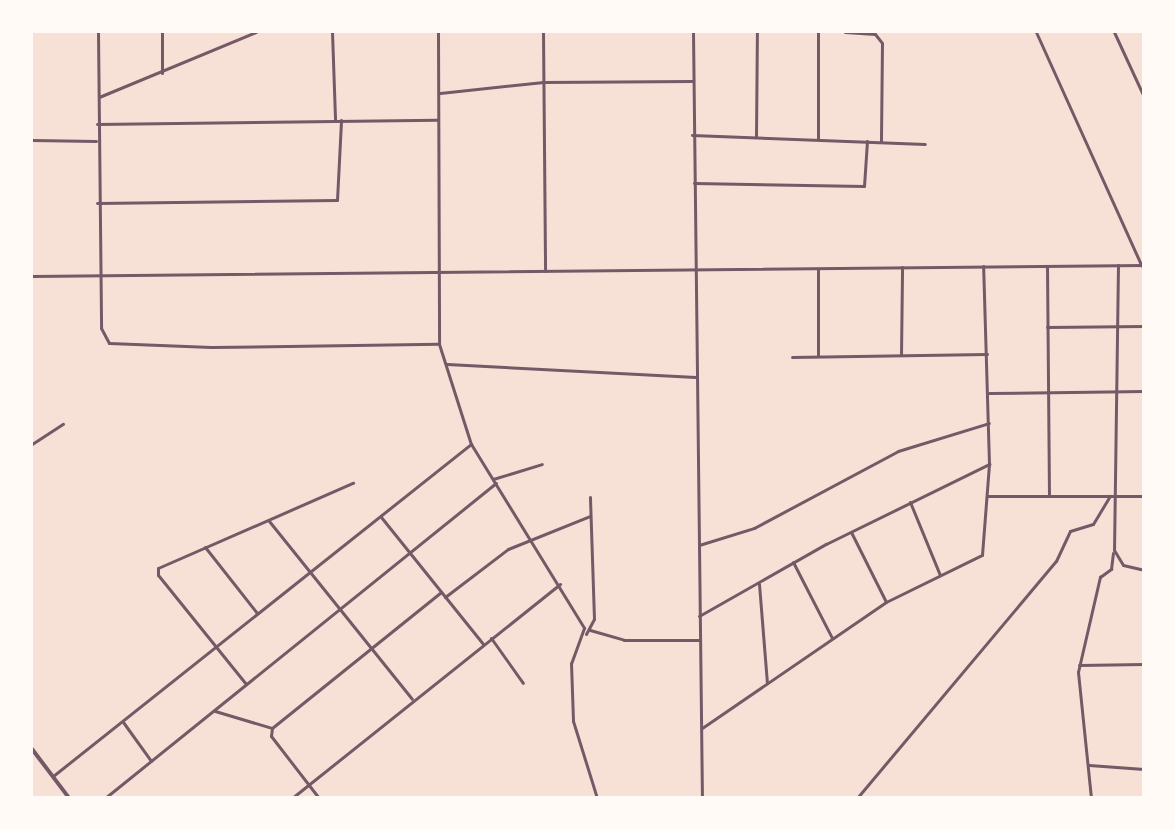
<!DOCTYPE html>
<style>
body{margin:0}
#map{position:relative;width:1175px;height:829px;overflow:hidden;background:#f7e1d7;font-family:"Source Sans 3",sans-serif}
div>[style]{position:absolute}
.minor>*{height:3px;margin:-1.5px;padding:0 1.5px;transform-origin:1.5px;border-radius:1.5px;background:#755966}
.tertiary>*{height:4px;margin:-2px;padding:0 2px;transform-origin:2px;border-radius:2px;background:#755966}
span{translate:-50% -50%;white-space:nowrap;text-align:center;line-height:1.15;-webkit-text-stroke:4.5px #fffaf5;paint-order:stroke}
.frame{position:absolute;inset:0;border:33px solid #fffaf5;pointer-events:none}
</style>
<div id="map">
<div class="minor">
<i style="left:98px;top:32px;width:296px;rotate:89.4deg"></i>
<i style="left:101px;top:328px;width:17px;rotate:62deg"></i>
<i style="left:109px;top:343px;width:102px;rotate:2.2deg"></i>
<i style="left:211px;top:347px;width:228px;rotate:-0.8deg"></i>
<i style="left:162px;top:32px;width:41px;rotate:90deg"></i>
<i style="left:332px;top:32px;width:88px;rotate:88deg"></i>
<i style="left:438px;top:32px;width:312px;rotate:89.8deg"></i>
<i style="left:439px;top:344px;width:105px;rotate:72.3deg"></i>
<i style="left:471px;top:444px;width:216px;rotate:58.4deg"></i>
<i style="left:584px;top:628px;width:37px;rotate:110deg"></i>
<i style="left:571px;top:663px;width:58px;rotate:88deg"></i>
<i style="left:573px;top:721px;width:81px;rotate:72.7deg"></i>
<i style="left:543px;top:32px;width:239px;rotate:89.5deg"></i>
<i style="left:693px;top:32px;width:766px;rotate:89.33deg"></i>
<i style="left:845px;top:32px;width:30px;rotate:4deg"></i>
<i style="left:875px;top:34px;width:11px;rotate:52deg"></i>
<i style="left:882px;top:43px;width:98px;rotate:90.6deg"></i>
<i style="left:1036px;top:32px;width:256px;rotate:65.7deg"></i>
<i style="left:1114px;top:32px;width:72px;rotate:65.2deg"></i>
<i style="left:440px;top:93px;width:104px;rotate:-6.1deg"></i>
<i style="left:543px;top:82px;width:150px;rotate:-0.4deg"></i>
<i style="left:99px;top:97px;width:170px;rotate:-22.5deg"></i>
<i style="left:97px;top:124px;width:340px;rotate:-0.7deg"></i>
<i style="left:692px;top:135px;width:233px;rotate:2.2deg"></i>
<i style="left:756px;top:137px;width:105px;rotate:-89.5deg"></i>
<i style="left:818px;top:139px;width:107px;rotate:-90deg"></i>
<i style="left:32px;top:140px;width:64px;rotate:0.9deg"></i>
<i style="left:694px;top:183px;width:170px;rotate:1deg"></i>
<i style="left:864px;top:186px;width:45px;rotate:-86.2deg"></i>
<i style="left:97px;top:203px;width:240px;rotate:-0.7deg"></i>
<i style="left:337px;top:200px;width:80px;rotate:-87.1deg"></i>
<i style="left:1118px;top:265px;width:285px;rotate:90.8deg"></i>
<i style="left:1114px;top:550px;width:17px;rotate:59deg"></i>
<i style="left:1123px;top:565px;width:22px;rotate:13deg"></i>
<i style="left:1047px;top:266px;width:230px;rotate:89.5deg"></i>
<i style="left:818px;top:269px;width:87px;rotate:90deg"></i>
<i style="left:32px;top:276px;width:1112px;rotate:-0.57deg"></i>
<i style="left:1047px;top:327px;width:97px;rotate:-0.6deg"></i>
<i style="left:901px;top:355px;width:88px;rotate:-89.3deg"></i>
<i style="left:792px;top:357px;width:195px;rotate:-0.9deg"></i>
<i style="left:447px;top:364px;width:249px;rotate:3deg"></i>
<i style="left:989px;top:393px;width:155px;rotate:-0.7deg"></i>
<i style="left:32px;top:444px;width:37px;rotate:-33deg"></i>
<i style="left:493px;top:479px;width:51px;rotate:-17deg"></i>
<i style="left:987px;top:496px;width:157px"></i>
<i style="left:910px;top:502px;width:79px;rotate:67.7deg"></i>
<i style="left:381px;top:517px;width:163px;rotate:51.2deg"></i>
<i style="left:269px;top:521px;width:228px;rotate:51.2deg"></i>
<i style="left:851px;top:532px;width:78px;rotate:63.4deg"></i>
<i style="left:699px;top:545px;width:58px;rotate:-17.2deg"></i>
<i style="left:754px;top:528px;width:163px;rotate:-28.1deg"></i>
<i style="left:898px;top:451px;width:95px;rotate:-17.1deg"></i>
<i style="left:205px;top:547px;width:84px;rotate:51.8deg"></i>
<i style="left:793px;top:562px;width:85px;rotate:62.8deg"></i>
<i style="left:759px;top:584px;width:99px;rotate:85.4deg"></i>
<i style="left:445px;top:597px;width:79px;rotate:-37.3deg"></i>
<i style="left:508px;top:549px;width:88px;rotate:-21.9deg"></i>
<i style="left:699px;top:616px;width:146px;rotate:-29.6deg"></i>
<i style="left:826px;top:544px;width:182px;rotate:-26.1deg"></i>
<i style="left:590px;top:630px;width:35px;rotate:16deg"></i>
<i style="left:624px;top:640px;width:75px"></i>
<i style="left:586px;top:634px;width:17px;rotate:-62deg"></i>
<i style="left:594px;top:619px;width:122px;rotate:-91.9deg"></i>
<i style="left:491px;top:638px;width:55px;rotate:54.6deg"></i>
<i style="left:1079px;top:665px;width:65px;rotate:-0.9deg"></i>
<i style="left:246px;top:684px;width:140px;rotate:-128.9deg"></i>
<i style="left:158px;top:575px;width:7px;rotate:-90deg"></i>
<i style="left:158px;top:568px;width:213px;rotate:-23.6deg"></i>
<i style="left:215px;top:711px;width:59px;rotate:16.6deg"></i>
<i style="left:272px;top:728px;width:8px;rotate:97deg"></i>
<i style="left:271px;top:736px;width:78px;rotate:52.3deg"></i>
<i style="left:123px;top:722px;width:48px;rotate:54.3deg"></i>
<i style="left:272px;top:728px;width:217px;rotate:-38.8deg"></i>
<i style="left:702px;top:728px;width:223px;rotate:-34.4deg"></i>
<i style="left:886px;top:602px;width:107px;rotate:-26.1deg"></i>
<i style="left:982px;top:555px;width:91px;rotate:-85.6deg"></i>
<i style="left:989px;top:464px;width:198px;rotate:-91.7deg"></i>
<i style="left:1089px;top:765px;width:55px;rotate:4.2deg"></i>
<i style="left:53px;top:776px;width:534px;rotate:-38.46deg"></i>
<i style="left:105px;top:798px;width:502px;rotate:-38.86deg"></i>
<i style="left:292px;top:798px;width:343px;rotate:-38.6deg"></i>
<i style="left:857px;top:798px;width:309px;rotate:-50deg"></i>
<i style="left:1056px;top:561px;width:33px;rotate:-65deg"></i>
<i style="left:1070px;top:531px;width:24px;rotate:-17deg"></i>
<i style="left:1093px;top:524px;width:33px;rotate:-59deg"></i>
<i style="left:1091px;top:798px;width:127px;rotate:-95.9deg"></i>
<i style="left:1078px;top:672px;width:98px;rotate:-77deg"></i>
<i style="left:1100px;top:577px;width:14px;rotate:-36deg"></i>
<i style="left:1111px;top:569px;width:16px;rotate:-83deg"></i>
</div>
<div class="tertiary">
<i style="left:32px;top:749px;width:61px;rotate:52.9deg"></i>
</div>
<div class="frame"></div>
</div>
